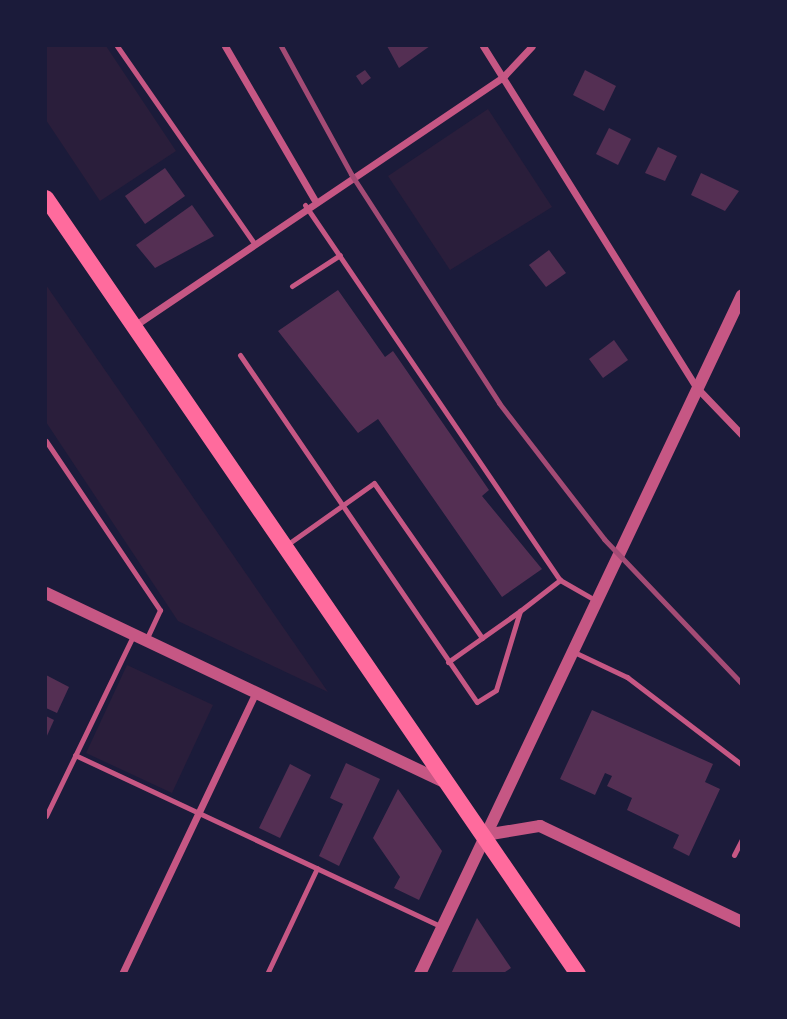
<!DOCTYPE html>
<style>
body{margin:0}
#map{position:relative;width:787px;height:1019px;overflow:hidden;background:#1b1b3a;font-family:"IBM Plex Sans",sans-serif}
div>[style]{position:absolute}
.green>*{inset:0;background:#2a1e3b}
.building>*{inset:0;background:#542f53}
.service>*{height:5px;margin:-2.5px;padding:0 2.5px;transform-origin:2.5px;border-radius:2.5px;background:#c65784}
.minor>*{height:7px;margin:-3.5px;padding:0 3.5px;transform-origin:3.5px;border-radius:3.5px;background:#c65784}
.tertiary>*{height:12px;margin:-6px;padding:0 6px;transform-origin:6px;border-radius:6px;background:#c65784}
.primary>*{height:16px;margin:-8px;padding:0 8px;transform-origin:8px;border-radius:8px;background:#ff6b9d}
.rail>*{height:5px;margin:-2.5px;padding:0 2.5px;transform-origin:2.5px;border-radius:2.5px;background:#a44b75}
span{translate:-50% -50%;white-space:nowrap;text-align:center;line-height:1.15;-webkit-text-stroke:7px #1b1b3a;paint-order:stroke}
.frame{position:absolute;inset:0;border:47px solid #1b1b3a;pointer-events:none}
</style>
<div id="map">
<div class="green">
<i style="clip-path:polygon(46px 46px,106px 46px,176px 151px,100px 201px,46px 120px)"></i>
<i style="clip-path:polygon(488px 109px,552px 207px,450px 270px,388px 176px)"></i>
<i style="clip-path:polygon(46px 285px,328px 692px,178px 621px,46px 422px)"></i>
<i style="clip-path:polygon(127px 665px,213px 705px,172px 793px,86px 753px)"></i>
</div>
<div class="building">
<i style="clip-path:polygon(387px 46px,430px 46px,399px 68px)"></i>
<i style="clip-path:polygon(365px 70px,371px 78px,362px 85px,356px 76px)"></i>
<i style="clip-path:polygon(585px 70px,616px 86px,604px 111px,573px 95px)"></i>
<i style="clip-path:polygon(609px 128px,631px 139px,618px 165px,596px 154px)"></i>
<i style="clip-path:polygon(658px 147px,677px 156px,665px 181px,645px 173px)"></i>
<i style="clip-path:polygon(165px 168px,185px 196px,145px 224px,125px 196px)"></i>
<i style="clip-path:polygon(701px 173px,739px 191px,725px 211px,691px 195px)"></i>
<i style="clip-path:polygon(192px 205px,214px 236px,155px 268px,136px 245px)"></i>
<i style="clip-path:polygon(549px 250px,566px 273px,546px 287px,529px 265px)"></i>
<i style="clip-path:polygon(338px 290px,385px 357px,393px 351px,489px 490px,482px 496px,542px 569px,502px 597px,378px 419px,358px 433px,278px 331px)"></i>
<i style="clip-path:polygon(614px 340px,628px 360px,603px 378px,589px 359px)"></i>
<i style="clip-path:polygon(46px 675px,69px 687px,57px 713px,46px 708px)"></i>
<i style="clip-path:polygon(592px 710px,713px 764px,705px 782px,720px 789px,689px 856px,673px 848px,679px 835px,627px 810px,632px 798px,607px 786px,612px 776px,605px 773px,595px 795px,560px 779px)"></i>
<i style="clip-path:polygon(46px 716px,54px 720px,46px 738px)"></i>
<i style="clip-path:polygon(346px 763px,380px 779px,339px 866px,319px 856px,343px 804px,330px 798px)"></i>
<i style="clip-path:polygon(290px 764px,311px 775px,280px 838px,259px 828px)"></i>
<i style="clip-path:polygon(398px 789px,442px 851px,419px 900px,394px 888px,400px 877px,373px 838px)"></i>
<i style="clip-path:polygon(477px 918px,511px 968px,502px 974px,451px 974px)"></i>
</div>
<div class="service">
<i style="left:117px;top:46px;width:239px;rotate:55.2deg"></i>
<i style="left:305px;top:205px;width:453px;rotate:55.8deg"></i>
<i style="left:292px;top:286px;width:57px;rotate:-32.9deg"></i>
<i style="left:240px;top:355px;width:420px;rotate:55.7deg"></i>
<i style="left:477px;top:702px;width:22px;rotate:-32deg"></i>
<i style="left:496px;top:690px;width:83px;rotate:-73.1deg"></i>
<i style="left:520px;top:611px;width:51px;rotate:-37.8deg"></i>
<i style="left:560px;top:580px;width:40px;rotate:29.7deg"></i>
<i style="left:46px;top:441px;width:204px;rotate:56deg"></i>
<i style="left:160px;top:610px;width:33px;rotate:115deg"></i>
<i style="left:288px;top:544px;width:105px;rotate:-35.3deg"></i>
<i style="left:374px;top:483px;width:189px;rotate:55.1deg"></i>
<i style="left:574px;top:652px;width:59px;rotate:25.3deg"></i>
<i style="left:627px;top:677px;width:145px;rotate:37.4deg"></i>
<i style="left:448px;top:662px;width:88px;rotate:-35.3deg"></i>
<i style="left:75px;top:755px;width:405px;rotate:25.1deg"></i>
<i style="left:46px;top:816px;width:202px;rotate:-64.2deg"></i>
<i style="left:734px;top:855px;width:18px;rotate:-63deg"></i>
<i style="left:267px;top:974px;width:117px;rotate:-64.7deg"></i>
</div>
<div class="minor">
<i style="left:225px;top:46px;width:177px;rotate:59.8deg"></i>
<i style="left:483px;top:46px;width:403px;rotate:58deg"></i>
<i style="left:697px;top:388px;width:65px;rotate:46.2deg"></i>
<i style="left:134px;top:326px;width:445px;rotate:-34deg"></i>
<i style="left:503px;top:77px;width:42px;rotate:-46.9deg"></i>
<i style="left:122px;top:974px;width:312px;rotate:-64.6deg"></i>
</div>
<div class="tertiary">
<i style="left:46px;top:593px;width:444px;rotate:25.4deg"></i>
<i style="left:485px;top:835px;width:56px;rotate:-9.3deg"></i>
<i style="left:540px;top:826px;width:224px;rotate:25.4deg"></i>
<i style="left:420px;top:974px;width:751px;rotate:-64.63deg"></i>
</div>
<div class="primary">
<i style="left:46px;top:198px;width:941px;rotate:55.57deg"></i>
</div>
<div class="rail">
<i style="left:281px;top:46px;width:146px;rotate:61.3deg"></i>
<i style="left:351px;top:174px;width:273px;rotate:57.1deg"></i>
<i style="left:499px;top:403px;width:172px;rotate:52.3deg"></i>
<i style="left:604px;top:539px;width:200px;rotate:46.4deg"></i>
</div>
<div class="frame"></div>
</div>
